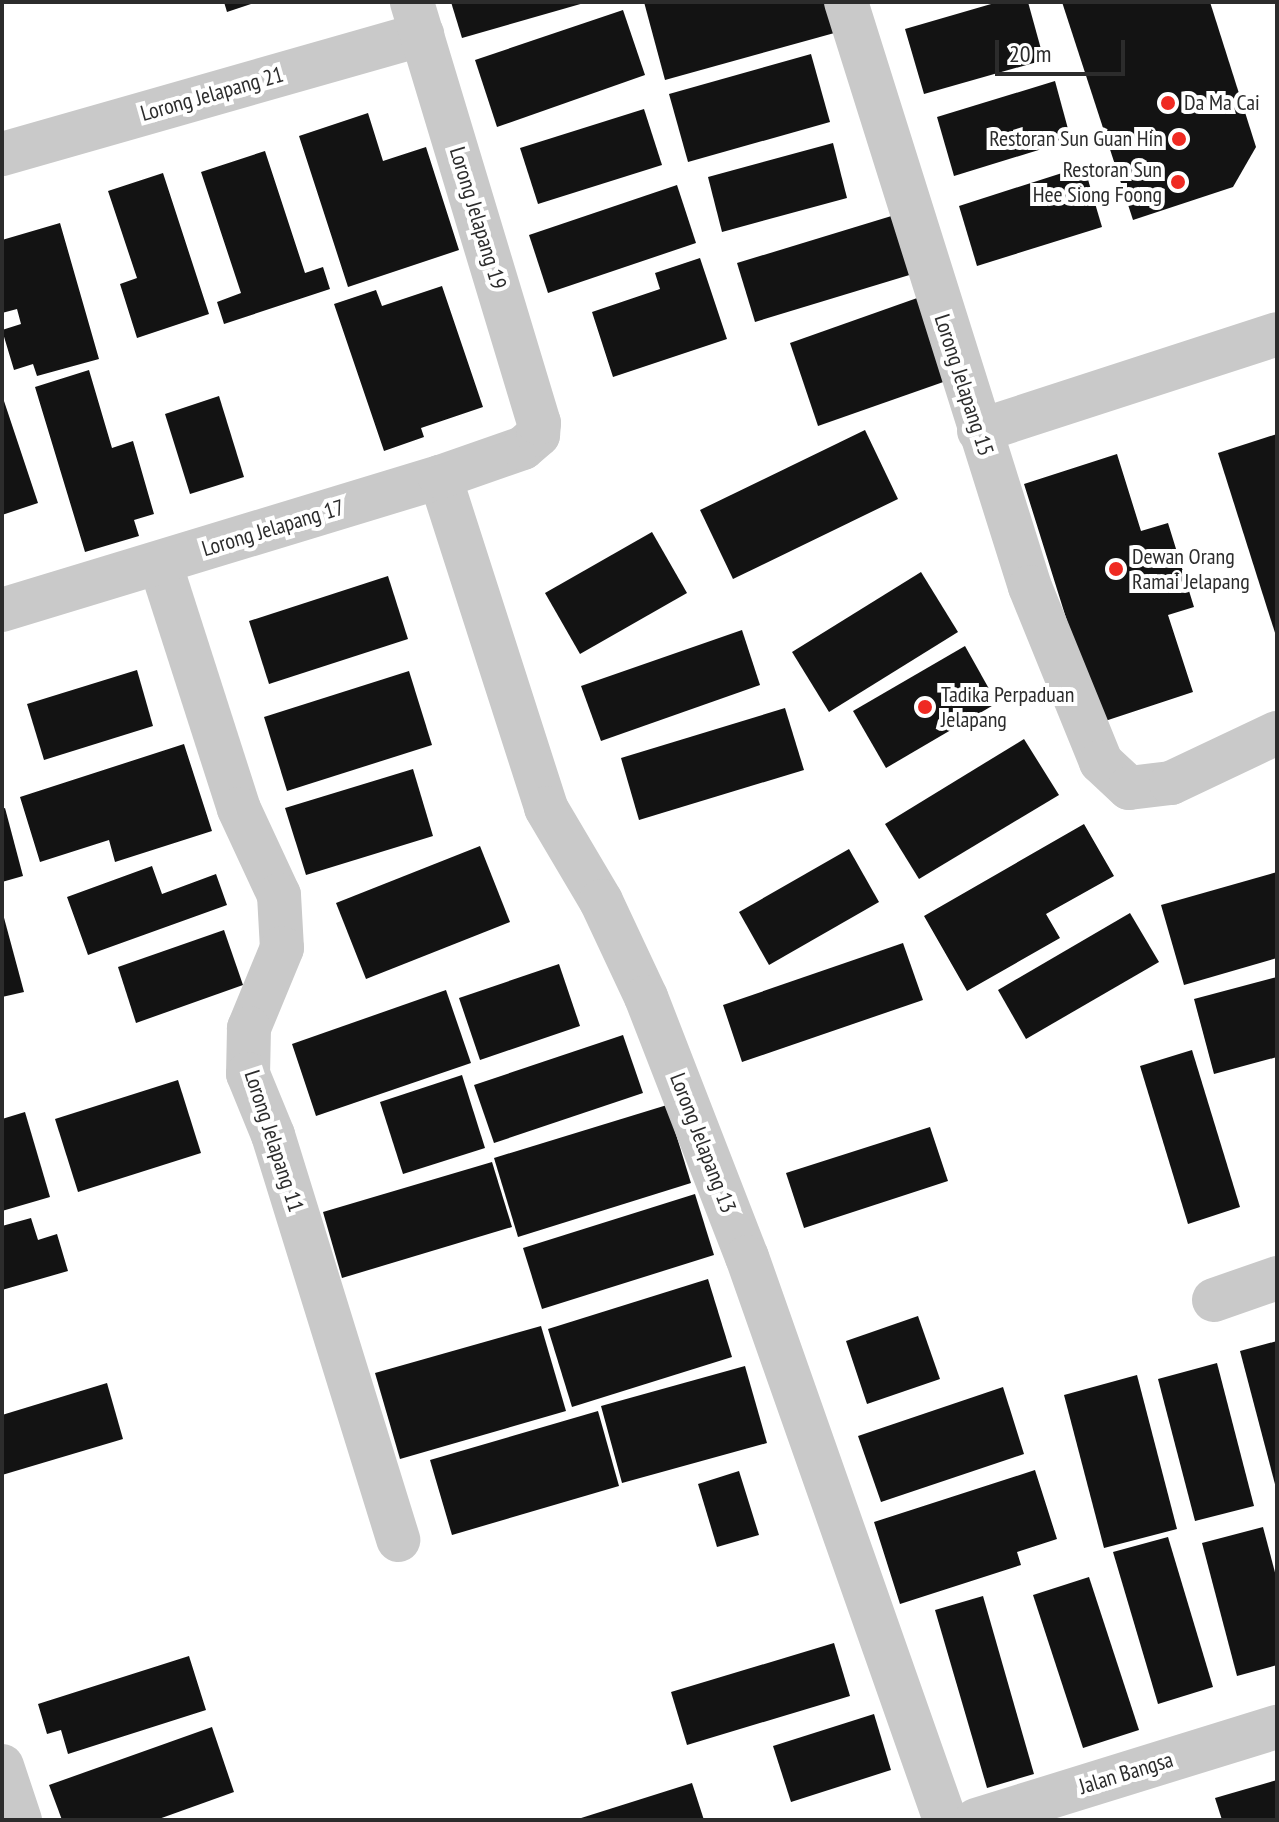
<!DOCTYPE html>
<style>
body{margin:0}
#map{position:relative;width:1279px;height:1822px;overflow:hidden;background:#fff;font-family:"PT Sans Narrow",sans-serif}
div>[style]{position:absolute}
.building>*{inset:0;background:#131313}
.minor>*{height:44px;margin:-22px;padding:0 22px;transform-origin:22px;border-radius:22px;background:#c9c9c9}
.dots>*{width:22px;height:22px;translate:-50% -50%;box-sizing:border-box;border:4px solid #fff;border-radius:50%}
span{translate:-50% -50%;white-space:nowrap;text-align:center;line-height:1.15;-webkit-text-stroke:8px #fff;paint-order:stroke}
.street-label{font-size:22px;color:#2c2c2c}
.poi-label{font-size:22px;color:#2c2c2c}
.left{translate:0 -50%;text-align:left}
.right{translate:-100% -50%;text-align:right}
.frame{position:absolute;inset:0;border:4px solid #2c2c2c;pointer-events:none}
.scale{position:absolute;left:995px;top:40px;width:130px;height:36px;box-sizing:border-box;border:4px solid #2c2c2c;border-top:0;padding-left:10px;font-size:24px;line-height:28px;white-space:nowrap;color:#2c2c2c;-webkit-text-stroke:6px #fff;paint-order:stroke}
</style>
<div id="map">
<div class="building">
<i style="clip-path:polygon(224px 2px,254px 2px,254px 3px,227px 12px)"></i>
<i style="clip-path:polygon(451px 2px,584px 2px,584px 3px,462px 38px)"></i>
<i style="clip-path:polygon(644px 2px,830px 2px,838px 32px,665px 80px)"></i>
<i style="clip-path:polygon(998px 2px,1028px 2px,1044px 60px,924px 94px,905px 29px)"></i>
<i style="clip-path:polygon(1062px 2px,1210px 2px,1256px 147px,1233px 187px,1133px 220px)"></i>
<i style="clip-path:polygon(623px 10px,645px 75px,497px 127px,475px 60px)"></i>
<i style="clip-path:polygon(811px 54px,830px 122px,688px 162px,669px 94px)"></i>
<i style="clip-path:polygon(1055px 81px,1071px 140px,954px 176px,937px 117px)"></i>
<i style="clip-path:polygon(644px 109px,662px 165px,538px 204px,520px 148px)"></i>
<i style="clip-path:polygon(368px 113px,383px 161px,426px 147px,459px 250px,348px 287px,299px 136px)"></i>
<i style="clip-path:polygon(833px 143px,847px 198px,722px 232px,708px 177px)"></i>
<i style="clip-path:polygon(265px 151px,305px 273px,323px 267px,330px 289px,224px 324px,217px 302px,241px 293px,201px 172px)"></i>
<i style="clip-path:polygon(1084px 166px,1102px 227px,977px 266px,959px 206px)"></i>
<i style="clip-path:polygon(163px 173px,209px 314px,137px 338px,120px 284px,137px 278px,108px 191px)"></i>
<i style="clip-path:polygon(677px 185px,696px 243px,548px 293px,529px 235px)"></i>
<i style="clip-path:polygon(898px 214px,916px 273px,755px 322px,737px 263px)"></i>
<i style="clip-path:polygon(60px 223px,99px 359px,37px 376px,33px 364px,14px 370px,2px 330px,21px 324px,17px 309px,2px 313px,2px 240px)"></i>
<i style="clip-path:polygon(700px 258px,727px 339px,613px 377px,592px 312px,660px 289px,655px 273px)"></i>
<i style="clip-path:polygon(442px 286px,483px 407px,421px 428px,424px 437px,384px 451px,334px 304px,376px 290px,382px 306px)"></i>
<i style="clip-path:polygon(920px 297px,949px 380px,818px 426px,790px 343px)"></i>
<i style="clip-path:polygon(89px 370px,112px 448px,133px 441px,154px 514px,134px 520px,139px 536px,85px 552px,35px 387px)"></i>
<i style="clip-path:polygon(2px 395px,38px 503px,2px 515px)"></i>
<i style="clip-path:polygon(219px 396px,244px 477px,190px 494px,165px 414px)"></i>
<i style="clip-path:polygon(865px 430px,898px 499px,733px 579px,700px 510px)"></i>
<i style="clip-path:polygon(1277px 434px,1277px 636px,1276px 636px,1218px 453px)"></i>
<i style="clip-path:polygon(1117px 454px,1141px 531px,1168px 523px,1194px 607px,1168px 615px,1193px 692px,1099px 723px,1024px 484px)"></i>
<i style="clip-path:polygon(652px 532px,687px 593px,580px 654px,545px 593px)"></i>
<i style="clip-path:polygon(921px 572px,958px 632px,829px 712px,792px 652px)"></i>
<i style="clip-path:polygon(388px 576px,408px 639px,269px 684px,249px 621px)"></i>
<i style="clip-path:polygon(742px 630px,760px 685px,601px 741px,581px 686px)"></i>
<i style="clip-path:polygon(965px 646px,997px 703px,886px 768px,853px 711px)"></i>
<i style="clip-path:polygon(137px 670px,153px 726px,44px 760px,27px 704px)"></i>
<i style="clip-path:polygon(409px 671px,432px 745px,287px 791px,264px 717px)"></i>
<i style="clip-path:polygon(785px 708px,804px 770px,639px 820px,621px 758px)"></i>
<i style="clip-path:polygon(1024px 739px,1059px 795px,919px 879px,885px 824px)"></i>
<i style="clip-path:polygon(184px 744px,212px 831px,115px 862px,109px 840px,40px 862px,20px 797px)"></i>
<i style="clip-path:polygon(413px 769px,433px 836px,306px 875px,285px 808px)"></i>
<i style="clip-path:polygon(5px 808px,23px 876px,2px 882px,2px 809px)"></i>
<i style="clip-path:polygon(1084px 824px,1114px 876px,1046px 914px,1060px 938px,967px 991px,924px 916px)"></i>
<i style="clip-path:polygon(480px 846px,510px 922px,366px 979px,336px 903px)"></i>
<i style="clip-path:polygon(849px 849px,879px 902px,769px 965px,739px 912px)"></i>
<i style="clip-path:polygon(152px 866px,162px 894px,216px 874px,227px 905px,88px 955px,67px 897px)"></i>
<i style="clip-path:polygon(1277px 872px,1277px 958px,1184px 985px,1161px 905px)"></i>
<i style="clip-path:polygon(1130px 913px,1159px 962px,1026px 1039px,998px 990px)"></i>
<i style="clip-path:polygon(3px 914px,24px 992px,2px 997px,2px 915px)"></i>
<i style="clip-path:polygon(224px 930px,243px 985px,136px 1023px,118px 967px)"></i>
<i style="clip-path:polygon(903px 943px,923px 1000px,742px 1062px,723px 1005px)"></i>
<i style="clip-path:polygon(559px 964px,580px 1026px,480px 1060px,459px 998px)"></i>
<i style="clip-path:polygon(1277px 977px,1277px 1057px,1214px 1074px,1194px 999px)"></i>
<i style="clip-path:polygon(446px 990px,471px 1063px,316px 1116px,292px 1044px)"></i>
<i style="clip-path:polygon(623px 1035px,643px 1093px,494px 1143px,474px 1085px)"></i>
<i style="clip-path:polygon(1192px 1050px,1240px 1207px,1188px 1224px,1140px 1066px)"></i>
<i style="clip-path:polygon(462px 1075px,485px 1148px,403px 1174px,380px 1102px)"></i>
<i style="clip-path:polygon(178px 1080px,201px 1153px,78px 1192px,55px 1119px)"></i>
<i style="clip-path:polygon(667px 1105px,691px 1183px,518px 1237px,494px 1158px)"></i>
<i style="clip-path:polygon(25px 1112px,50px 1197px,2px 1211px,2px 1119px)"></i>
<i style="clip-path:polygon(930px 1127px,948px 1181px,804px 1228px,786px 1173px)"></i>
<i style="clip-path:polygon(492px 1162px,512px 1227px,342px 1278px,323px 1212px)"></i>
<i style="clip-path:polygon(695px 1194px,714px 1255px,542px 1309px,523px 1248px)"></i>
<i style="clip-path:polygon(31px 1218px,38px 1240px,57px 1234px,68px 1271px,2px 1290px,2px 1226px)"></i>
<i style="clip-path:polygon(708px 1279px,732px 1357px,572px 1407px,548px 1329px)"></i>
<i style="clip-path:polygon(918px 1316px,940px 1379px,867px 1404px,846px 1341px)"></i>
<i style="clip-path:polygon(541px 1326px,566px 1411px,400px 1459px,375px 1373px)"></i>
<i style="clip-path:polygon(1277px 1341px,1277px 1488px,1276px 1488px,1240px 1351px)"></i>
<i style="clip-path:polygon(1217px 1363px,1254px 1506px,1195px 1521px,1158px 1379px)"></i>
<i style="clip-path:polygon(745px 1366px,767px 1443px,622px 1483px,601px 1406px)"></i>
<i style="clip-path:polygon(1137px 1375px,1177px 1529px,1104px 1548px,1064px 1395px)"></i>
<i style="clip-path:polygon(107px 1383px,123px 1439px,2px 1475px,2px 1415px)"></i>
<i style="clip-path:polygon(1003px 1387px,1024px 1454px,881px 1502px,858px 1436px)"></i>
<i style="clip-path:polygon(598px 1411px,619px 1486px,452px 1535px,430px 1460px)"></i>
<i style="clip-path:polygon(1035px 1470px,1057px 1539px,1017px 1552px,1021px 1565px,900px 1604px,874px 1522px)"></i>
<i style="clip-path:polygon(739px 1471px,759px 1535px,717px 1547px,698px 1484px)"></i>
<i style="clip-path:polygon(1263px 1527px,1277px 1580px,1277px 1665px,1237px 1676px,1202px 1543px)"></i>
<i style="clip-path:polygon(1168px 1537px,1213px 1687px,1158px 1704px,1113px 1552px)"></i>
<i style="clip-path:polygon(1089px 1577px,1139px 1730px,1083px 1748px,1033px 1595px)"></i>
<i style="clip-path:polygon(983px 1596px,1034px 1774px,987px 1788px,935px 1610px)"></i>
<i style="clip-path:polygon(834px 1643px,850px 1696px,687px 1745px,671px 1692px)"></i>
<i style="clip-path:polygon(189px 1656px,206px 1710px,68px 1754px,61px 1730px,47px 1734px,38px 1704px)"></i>
<i style="clip-path:polygon(874px 1714px,891px 1770px,791px 1802px,773px 1746px)"></i>
<i style="clip-path:polygon(212px 1727px,234px 1792px,156px 1820px,62px 1820px,49px 1785px)"></i>
<i style="clip-path:polygon(1277px 1780px,1277px 1820px,1222px 1820px,1215px 1798px)"></i>
<i style="clip-path:polygon(692px 1783px,704px 1820px,578px 1820px,578px 1819px)"></i>
</div>
<div class="minor">
<i style="left:846px;top:2px;width:613px;rotate:72.54deg"></i>
<i style="left:1030px;top:587px;width:189px;rotate:67.9deg"></i>
<i style="left:1101px;top:762px;width:38px;rotate:43deg"></i>
<i style="left:1129px;top:788px;width:42px;rotate:-6.8deg"></i>
<i style="left:1171px;top:783px;width:117px;rotate:-25.3deg"></i>
<i style="left:2px;top:154px;width:437px;rotate:-15.9deg"></i>
<i style="left:979px;top:431px;width:313px;rotate:-18deg"></i>
<i style="left:440px;top:477px;width:348px;rotate:72.2deg"></i>
<i style="left:546px;top:808px;width:108px;rotate:59.4deg"></i>
<i style="left:601px;top:901px;width:106px;rotate:64.9deg"></i>
<i style="left:646px;top:997px;width:279px;rotate:68.8deg"></i>
<i style="left:747px;top:1257px;width:597px;rotate:70.62deg"></i>
<i style="left:160px;top:563px;width:258px;rotate:72.2deg"></i>
<i style="left:239px;top:809px;width:95px;rotate:65.1deg"></i>
<i style="left:279px;top:895px;width:53px;rotate:86.8deg"></i>
<i style="left:282px;top:948px;width:87px;rotate:112.4deg"></i>
<i style="left:249px;top:1028px;width:46px;rotate:91.2deg"></i>
<i style="left:248px;top:1074px;width:66px;rotate:67.7deg"></i>
<i style="left:273px;top:1135px;width:424px;rotate:72.8deg"></i>
<i style="left:2px;top:610px;width:458px;rotate:-16.9deg"></i>
<i style="left:440px;top:477px;width:88px;rotate:-19.3deg"></i>
<i style="left:523px;top:448px;width:20px;rotate:-41deg"></i>
<i style="left:538px;top:435px;width:12px;rotate:-85deg"></i>
<i style="left:539px;top:423px;width:440px;rotate:-106.8deg"></i>
<i style="left:1214px;top:1300px;width:67px;rotate:-19.2deg"></i>
<i style="left:2px;top:1766px;width:57px;rotate:71.6deg"></i>
<i style="left:976px;top:1820px;width:315px;rotate:-17.2deg"></i>
</div>
<div class="dots">
<i style="left:1168px;top:103px;background:#ef2a22"></i>
<i style="left:1179px;top:139px;background:#ef2a22"></i>
<i style="left:1178px;top:182px;background:#ef2a22"></i>
<i style="left:1116px;top:569px;background:#ef2a22"></i>
<i style="left:925px;top:707px;background:#ef2a22"></i>
</div>
<div class="street-label">
<span style="left:212px;top:94px;rotate:-16deg">Lorong Jelapang 21</span>
<span style="left:478px;top:218px;rotate:73deg">Lorong Jelapang 19</span>
<span style="left:964px;top:385px;rotate:72deg">Lorong Jelapang 15</span>
<span style="left:273px;top:528px;rotate:-17deg">Lorong Jelapang 17</span>
<span style="left:274px;top:1141px;rotate:72deg">Lorong Jelapang 11</span>
<span style="left:703px;top:1143px;rotate:69deg">Lorong Jelapang 13</span>
<span style="left:1126px;top:1773px;rotate:-17deg">Jalan Bangsa</span>
</div>
<div class="poi-label">
<span class="left" style="left:1184px;top:103px">Da Ma Cai</span>
<span class="right" style="left:1163px;top:139px">Restoran Sun Guan Hin</span>
<span class="right" style="left:1162px;top:182px">Restoran Sun<br>Hee Siong Foong</span>
<span class="left" style="left:1132px;top:569px">Dewan Orang<br>Ramai Jelapang</span>
<span class="left" style="left:941px;top:707px">Tadika Perpaduan<br>Jelapang</span>
</div>
<div class="frame"></div>
<div class="scale">20 m</div>
</div>
